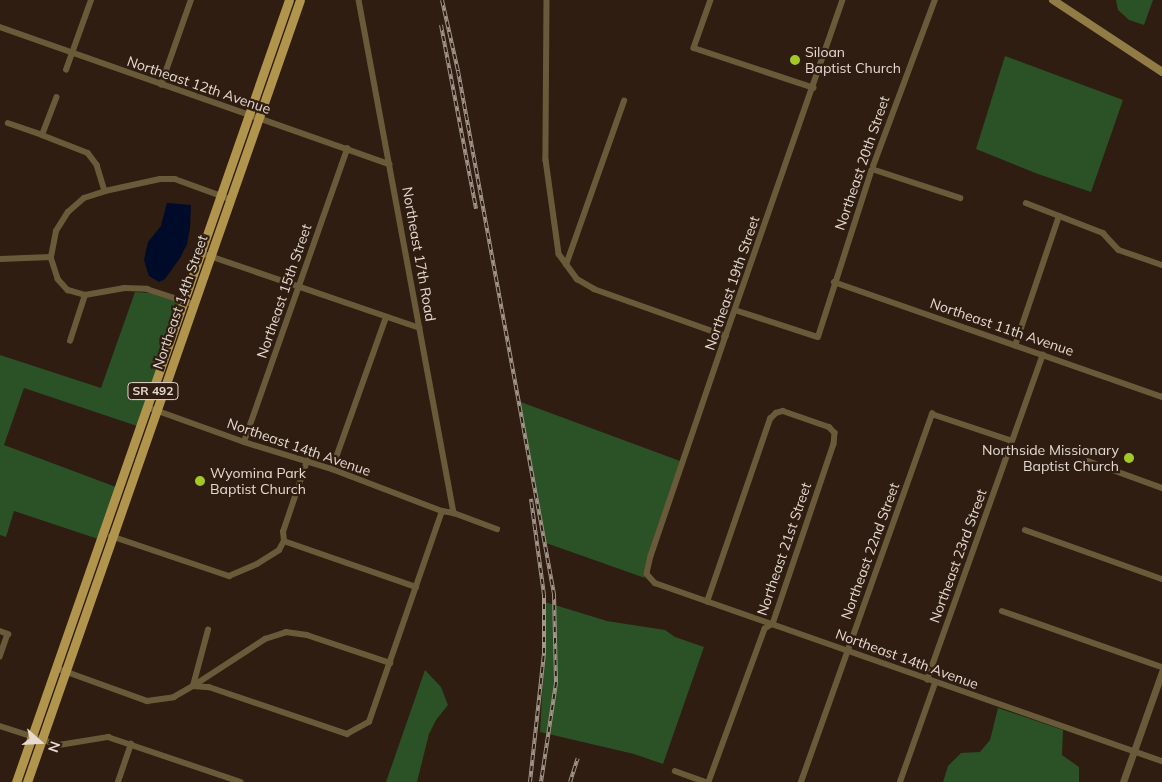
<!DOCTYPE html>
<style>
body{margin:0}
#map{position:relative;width:1162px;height:782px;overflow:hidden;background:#2e1d10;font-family:Mulish,sans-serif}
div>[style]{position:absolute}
.green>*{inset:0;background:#2b5126}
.water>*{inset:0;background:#000a29}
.minor>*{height:5.5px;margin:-2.75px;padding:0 2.75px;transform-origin:2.75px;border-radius:2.75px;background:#695b3a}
.tertiary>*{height:7px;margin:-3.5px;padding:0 3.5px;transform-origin:3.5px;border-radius:3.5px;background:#695b3a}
.secondary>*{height:8px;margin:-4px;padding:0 4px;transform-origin:4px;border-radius:4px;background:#927c46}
.primary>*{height:9px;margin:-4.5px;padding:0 4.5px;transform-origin:4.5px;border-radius:4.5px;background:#b2954d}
.rail>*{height:4px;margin-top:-2px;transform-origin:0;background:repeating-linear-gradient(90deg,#2e1d10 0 5.5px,#a2958b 0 11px);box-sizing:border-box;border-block:1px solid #a2958b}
.dots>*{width:14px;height:14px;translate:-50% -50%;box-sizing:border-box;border:2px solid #2e1d10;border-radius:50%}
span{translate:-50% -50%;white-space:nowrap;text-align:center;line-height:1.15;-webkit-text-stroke:4.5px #2e1d10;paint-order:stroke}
.shield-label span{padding:1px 4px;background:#2e1d10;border:1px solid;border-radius:4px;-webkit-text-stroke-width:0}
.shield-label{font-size:12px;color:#e6dad2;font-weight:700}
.poi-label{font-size:14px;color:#e6dad2}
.left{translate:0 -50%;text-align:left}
.right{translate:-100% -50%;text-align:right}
.street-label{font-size:14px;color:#e6dad2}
.north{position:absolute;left:15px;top:717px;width:50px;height:50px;-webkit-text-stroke:4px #2e1d10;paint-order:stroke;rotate:109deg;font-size:14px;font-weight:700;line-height:20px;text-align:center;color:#e6dad2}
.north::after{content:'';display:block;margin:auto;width:18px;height:22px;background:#e6dad2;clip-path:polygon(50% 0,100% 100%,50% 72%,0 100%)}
</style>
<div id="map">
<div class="green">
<i style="clip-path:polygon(1116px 0,1153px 0,1144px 25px,1129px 20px,1118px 10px)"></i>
<i style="clip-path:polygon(1005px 56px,1123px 100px,1091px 192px,1038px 174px,976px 149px)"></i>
<i style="clip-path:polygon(135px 292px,151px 293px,180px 303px,137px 426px,24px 388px,4px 445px,116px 487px,98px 539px,14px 511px,6px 537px,0 535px,0 355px,101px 388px)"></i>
<i style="clip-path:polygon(518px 401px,680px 461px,648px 555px,643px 574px,645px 578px,546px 543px)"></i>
<i style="clip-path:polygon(545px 602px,607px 621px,665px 630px,675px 637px,704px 647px,663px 764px,634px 754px,540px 732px,546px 621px)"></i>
<i style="clip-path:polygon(425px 670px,441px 687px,448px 705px,436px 720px,429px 734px,417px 782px,386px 782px)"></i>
<i style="clip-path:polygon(998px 708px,1063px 730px,1062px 755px,1079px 767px,1079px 782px,943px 782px,948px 766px,961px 753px,980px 752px,990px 740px)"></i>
</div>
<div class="water">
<i style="clip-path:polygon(167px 203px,191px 205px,190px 228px,187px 244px,180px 258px,165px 279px,159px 282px,149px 276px,144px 260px,148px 242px,161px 226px)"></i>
</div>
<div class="minor">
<i style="left:359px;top:0;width:522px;rotate:79.51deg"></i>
<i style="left:547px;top:0;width:160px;rotate:90.4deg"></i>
<i style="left:546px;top:160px;width:95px;rotate:82.1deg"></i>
<i style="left:559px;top:254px;width:31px;rotate:54deg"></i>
<i style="left:577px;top:279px;width:20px;rotate:30deg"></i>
<i style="left:594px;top:289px;width:140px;rotate:19.6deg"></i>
<i style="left:711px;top:0;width:51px;rotate:109.5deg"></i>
<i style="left:694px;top:48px;width:126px;rotate:18.4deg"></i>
<i style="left:843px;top:0;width:356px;rotate:109.2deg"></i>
<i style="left:726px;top:336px;width:232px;rotate:108.8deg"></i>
<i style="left:651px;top:556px;width:18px;rotate:103deg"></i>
<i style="left:647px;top:574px;width:12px;rotate:48deg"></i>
<i style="left:655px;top:583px;width:537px;rotate:19.35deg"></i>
<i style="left:0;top:27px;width:413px;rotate:19.4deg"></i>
<i style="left:66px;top:70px;width:74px;rotate:-70.3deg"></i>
<i style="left:161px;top:85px;width:90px;rotate:-70.6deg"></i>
<i style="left:8px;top:123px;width:36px;rotate:19deg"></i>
<i style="left:42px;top:135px;width:40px;rotate:-69deg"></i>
<i style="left:42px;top:135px;width:49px;rotate:21.4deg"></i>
<i style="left:88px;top:153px;width:15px;rotate:53deg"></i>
<i style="left:97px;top:165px;width:27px;rotate:73deg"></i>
<i style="left:872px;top:169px;width:93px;rotate:18.2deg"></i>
<i style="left:1026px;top:203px;width:83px;rotate:21.3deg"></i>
<i style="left:1103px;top:233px;width:23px;rotate:47deg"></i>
<i style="left:1119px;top:250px;width:46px;rotate:19.2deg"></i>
<i style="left:201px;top:253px;width:231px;rotate:18.9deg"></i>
<i style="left:51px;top:257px;width:26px;rotate:-79deg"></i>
<i style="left:56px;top:231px;width:22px;rotate:-58deg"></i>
<i style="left:68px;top:212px;width:21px;rotate:-41deg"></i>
<i style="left:84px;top:198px;width:22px;rotate:-18deg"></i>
<i style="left:105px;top:191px;width:56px;rotate:-12.3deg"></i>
<i style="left:160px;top:179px;width:15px"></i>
<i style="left:175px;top:179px;width:59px;rotate:20deg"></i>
<i style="left:0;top:259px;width:51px;rotate:-2.2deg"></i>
<i style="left:51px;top:257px;width:23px;rotate:72deg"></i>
<i style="left:58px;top:279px;width:15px;rotate:48deg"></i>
<i style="left:68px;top:290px;width:18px;rotate:16deg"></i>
<i style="left:85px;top:295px;width:40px;rotate:-10deg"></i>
<i style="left:124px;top:288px;width:23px;rotate:2deg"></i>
<i style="left:147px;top:289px;width:48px;rotate:18.1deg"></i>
<i style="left:566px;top:265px;width:174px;rotate:-70.5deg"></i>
<i style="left:834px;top:282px;width:348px;rotate:19.3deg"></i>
<i style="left:735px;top:310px;width:87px;rotate:18deg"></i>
<i style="left:818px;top:337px;width:176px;rotate:-72.2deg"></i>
<i style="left:872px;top:169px;width:180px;rotate:-69.6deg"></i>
<i style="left:70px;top:341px;width:48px;rotate:-71.9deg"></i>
<i style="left:1015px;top:346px;width:137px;rotate:-71.3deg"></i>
<i style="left:147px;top:407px;width:103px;rotate:19.8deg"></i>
<i style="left:244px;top:442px;width:92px;rotate:17.1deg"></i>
<i style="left:332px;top:469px;width:118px;rotate:20.9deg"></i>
<i style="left:244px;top:442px;width:311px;rotate:-70.6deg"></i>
<i style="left:1088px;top:461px;width:79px;rotate:20deg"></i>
<i style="left:332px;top:469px;width:161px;rotate:-70.4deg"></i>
<i style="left:1025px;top:530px;width:145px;rotate:19.7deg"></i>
<i style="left:111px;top:536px;width:125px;rotate:18.7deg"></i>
<i style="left:229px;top:576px;width:30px;rotate:-23deg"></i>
<i style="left:257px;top:564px;width:26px;rotate:-32deg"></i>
<i style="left:279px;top:550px;width:10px;rotate:-61deg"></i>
<i style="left:284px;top:541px;width:9px;rotate:-96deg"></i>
<i style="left:283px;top:532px;width:75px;rotate:-71.3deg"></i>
<i style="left:284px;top:541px;width:140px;rotate:19.2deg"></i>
<i style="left:707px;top:602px;width:194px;rotate:-71deg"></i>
<i style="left:770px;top:419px;width:8px;rotate:-45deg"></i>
<i style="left:776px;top:413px;width:7px;rotate:-16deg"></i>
<i style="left:783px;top:411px;width:49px;rotate:19.2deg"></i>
<i style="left:829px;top:427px;width:8px;rotate:45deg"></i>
<i style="left:835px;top:433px;width:11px;rotate:95deg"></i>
<i style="left:834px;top:444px;width:190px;rotate:108.7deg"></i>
<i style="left:773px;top:624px;width:9px;rotate:148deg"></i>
<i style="left:765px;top:629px;width:163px;rotate:110.1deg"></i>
<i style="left:1002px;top:611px;width:170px;rotate:19.3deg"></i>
<i style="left:0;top:631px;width:9px;rotate:21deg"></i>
<i style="left:8px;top:634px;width:24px;rotate:109deg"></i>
<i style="left:56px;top:668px;width:97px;rotate:19.9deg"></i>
<i style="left:147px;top:701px;width:27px;rotate:-8deg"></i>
<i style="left:174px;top:697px;width:22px;rotate:-30deg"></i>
<i style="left:193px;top:686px;width:16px;rotate:4deg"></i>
<i style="left:209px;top:687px;width:146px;rotate:18.8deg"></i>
<i style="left:347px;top:734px;width:25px;rotate:-29deg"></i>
<i style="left:369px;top:722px;width:223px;rotate:-70.9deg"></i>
<i style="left:442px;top:511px;width:12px;rotate:9deg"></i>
<i style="left:454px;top:513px;width:46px;rotate:20.4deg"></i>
<i style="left:927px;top:680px;width:345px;rotate:-70.4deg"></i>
<i style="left:193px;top:686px;width:86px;rotate:-33.1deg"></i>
<i style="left:265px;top:639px;width:22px;rotate:-18deg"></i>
<i style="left:286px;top:632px;width:21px;rotate:8deg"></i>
<i style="left:307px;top:635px;width:88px;rotate:18.6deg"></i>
<i style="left:193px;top:686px;width:58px;rotate:-75deg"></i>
<i style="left:0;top:726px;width:62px;rotate:17.9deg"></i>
<i style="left:59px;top:745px;width:50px;rotate:-9.3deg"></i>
<i style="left:108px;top:737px;width:140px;rotate:18.7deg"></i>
<i style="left:675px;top:771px;width:33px;rotate:20deg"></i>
<i style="left:118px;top:782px;width:40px;rotate:-71.1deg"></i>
<i style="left:801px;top:782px;width:391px;rotate:-70.4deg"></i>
<i style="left:932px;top:414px;width:84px;rotate:18.6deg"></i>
<i style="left:900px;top:782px;width:105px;rotate:-70.5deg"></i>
</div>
<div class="tertiary">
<i style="left:1123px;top:782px;width:117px;rotate:-70.5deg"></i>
</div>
<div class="secondary">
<i style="left:1053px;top:0;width:131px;rotate:33.4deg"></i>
</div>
<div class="primary">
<i style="left:16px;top:782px;width:828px;rotate:-70.76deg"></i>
<i style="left:27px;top:782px;width:828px;rotate:-70.76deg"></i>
</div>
<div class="rail">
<i style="left:442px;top:0;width:73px;rotate:77.3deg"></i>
<i style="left:458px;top:71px;width:532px;rotate:79.6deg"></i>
<i style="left:554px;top:594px;width:89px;rotate:88.7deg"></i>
<i style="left:556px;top:683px;width:100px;rotate:98.6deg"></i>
<i style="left:441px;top:25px;width:187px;rotate:79.2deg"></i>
<i style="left:530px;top:782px;width:130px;rotate:-83.8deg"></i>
<i style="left:544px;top:653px;width:58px;rotate:-90deg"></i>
<i style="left:544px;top:595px;width:97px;rotate:-97.7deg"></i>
<i style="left:570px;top:782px;width:25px;rotate:-72deg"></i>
</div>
<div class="dots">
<i style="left:795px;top:60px;background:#a3c927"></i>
<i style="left:1129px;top:458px;background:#a3c927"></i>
<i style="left:200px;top:481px;background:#a3c927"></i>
</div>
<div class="shield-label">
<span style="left:153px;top:391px">SR 492</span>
</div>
<div class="poi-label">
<span class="left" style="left:805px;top:60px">Siloan<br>Baptist Church</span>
<span class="right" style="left:1119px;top:458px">Northside Missionary<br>Baptist Church</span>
<span class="left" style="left:210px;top:481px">Wyomina Park<br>Baptist Church</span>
</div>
<div class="street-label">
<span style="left:199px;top:85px;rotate:19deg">Northeast 12th Avenue</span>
<span style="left:862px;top:163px;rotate:-71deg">Northeast 20th Street</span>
<span style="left:419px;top:254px;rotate:80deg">Northeast 17th Road</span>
<span style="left:732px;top:283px;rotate:-71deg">Northeast 19th Street</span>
<span style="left:284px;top:291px;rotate:-71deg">Northeast 15th Street</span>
<span style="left:180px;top:302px;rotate:-71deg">Northeast 14th Street</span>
<span style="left:1002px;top:327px;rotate:19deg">Northeast 11th Avenue</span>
<span style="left:299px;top:447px;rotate:19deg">Northeast 14th Avenue</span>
<span style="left:784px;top:549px;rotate:-71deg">Northeast 21st Street</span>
<span style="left:870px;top:551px;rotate:-70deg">Northeast 22nd Street</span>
<span style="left:958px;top:556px;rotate:-70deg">Northeast 23rd Street</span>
<span style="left:907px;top:659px;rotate:20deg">Northeast 14th Avenue</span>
</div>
<div class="north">N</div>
</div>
